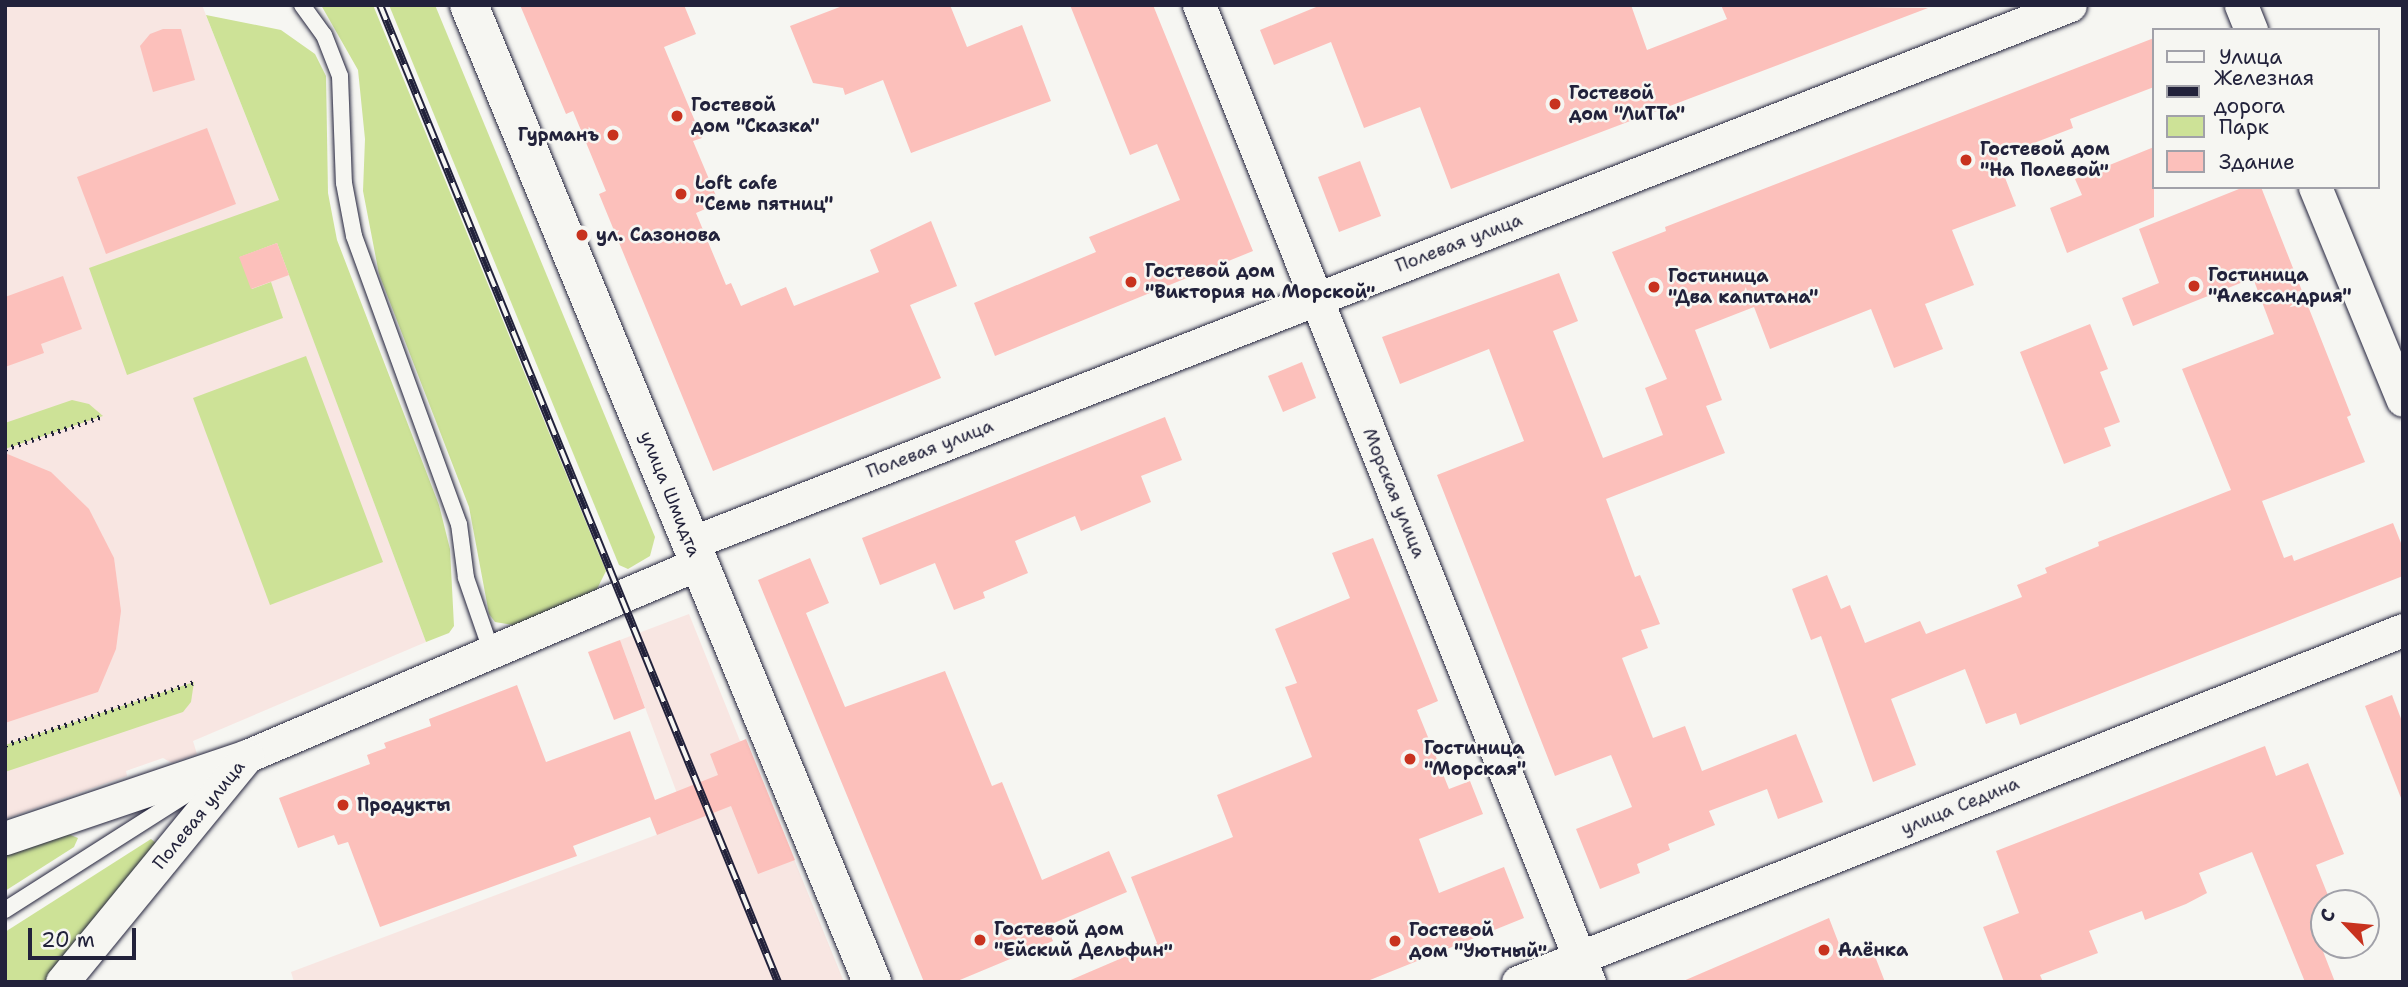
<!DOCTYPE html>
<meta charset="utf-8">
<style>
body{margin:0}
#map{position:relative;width:2408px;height:987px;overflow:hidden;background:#f6f6f2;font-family:"Shantell Sans",sans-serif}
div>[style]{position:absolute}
.built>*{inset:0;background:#f8e6e2}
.green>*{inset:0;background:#cde297}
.building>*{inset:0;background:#fcc0bb}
.path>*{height:4.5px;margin-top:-2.25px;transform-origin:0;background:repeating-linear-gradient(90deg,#22223b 0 2px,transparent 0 7px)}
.roads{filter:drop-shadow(0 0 2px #22223b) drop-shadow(0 0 2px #22223b)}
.lane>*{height:16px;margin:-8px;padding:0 8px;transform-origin:8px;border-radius:8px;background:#f6f6f2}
.street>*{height:33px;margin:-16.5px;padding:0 16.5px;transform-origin:16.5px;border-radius:16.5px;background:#f6f6f2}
.secondary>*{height:38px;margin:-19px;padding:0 19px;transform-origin:19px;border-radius:19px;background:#f6f6f2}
.rail>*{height:8px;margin-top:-4px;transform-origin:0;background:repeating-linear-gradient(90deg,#f6f6f2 0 16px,#22223b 0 32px);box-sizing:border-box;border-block:2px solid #22223b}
.dots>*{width:19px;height:19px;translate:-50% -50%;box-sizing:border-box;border:4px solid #f6f6f2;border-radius:50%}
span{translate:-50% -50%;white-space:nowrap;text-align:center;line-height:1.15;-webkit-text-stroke:5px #f6f6f2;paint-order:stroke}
.poi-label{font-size:18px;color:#22223b;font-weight:700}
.left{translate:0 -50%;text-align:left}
.right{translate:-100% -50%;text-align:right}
.street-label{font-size:18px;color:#22223b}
.frame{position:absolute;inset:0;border:7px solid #22223b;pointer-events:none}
.legend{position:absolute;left:2152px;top:28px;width:228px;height:161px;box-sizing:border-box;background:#f6f6f2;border:2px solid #a1a1a9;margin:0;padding:9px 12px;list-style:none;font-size:21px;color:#22223b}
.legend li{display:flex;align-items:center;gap:14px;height:35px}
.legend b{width:35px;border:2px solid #a1a1a9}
.north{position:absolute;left:2310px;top:889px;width:70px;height:70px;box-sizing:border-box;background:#f6f6f2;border:2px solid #a1a1a9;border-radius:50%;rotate:296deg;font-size:19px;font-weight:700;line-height:28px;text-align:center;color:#22223b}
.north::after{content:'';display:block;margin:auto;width:24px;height:32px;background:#c8321e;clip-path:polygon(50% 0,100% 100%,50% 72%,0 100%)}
.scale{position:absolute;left:28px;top:928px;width:108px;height:32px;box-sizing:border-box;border:4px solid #22223b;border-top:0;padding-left:9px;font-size:21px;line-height:24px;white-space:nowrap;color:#22223b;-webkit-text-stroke:5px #f6f6f2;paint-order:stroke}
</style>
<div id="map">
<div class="built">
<i style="clip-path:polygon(5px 5px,202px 5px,279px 200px,264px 207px,426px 642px,193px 741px,197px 754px,172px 763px,163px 758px,126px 771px,127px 776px,5px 819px)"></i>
<i style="clip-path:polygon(689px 614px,740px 741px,746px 741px,844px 982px,294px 982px,291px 972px,688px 823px,620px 640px)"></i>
</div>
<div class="green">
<i style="clip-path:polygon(321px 5px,373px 5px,606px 571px,597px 589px,519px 626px,495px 622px,489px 614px,469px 507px,379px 274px,363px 191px,365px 139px,358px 70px)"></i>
<i style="clip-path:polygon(389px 5px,435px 5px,655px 537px,650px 556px,628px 569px,619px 565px)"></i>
<i style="clip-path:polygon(206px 15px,281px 30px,315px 54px,326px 76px,328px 193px,337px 240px,439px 505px,450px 549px,454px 626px,449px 633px,426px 642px,277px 243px,240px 257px,252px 289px,271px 282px,283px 318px,127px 375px,89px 268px,279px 200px)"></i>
<i style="clip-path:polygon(306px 356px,383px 562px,270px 605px,193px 398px)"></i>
<i style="clip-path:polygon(72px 400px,89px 404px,103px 416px,5px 449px,5px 423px)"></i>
<i style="clip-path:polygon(194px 682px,191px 702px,183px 712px,5px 772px,5px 745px)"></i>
<i style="clip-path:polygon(68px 834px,78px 838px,74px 847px,5px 891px,5px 855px)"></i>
<i style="clip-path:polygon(151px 839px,156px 843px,44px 982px,5px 982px,5px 932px)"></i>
</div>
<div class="building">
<i style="clip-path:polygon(520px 5px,684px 5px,696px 34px,664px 47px,702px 138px,693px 141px,719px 203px,696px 213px,726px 285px,731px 283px,741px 306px,786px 287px,794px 306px,879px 272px,870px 250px,931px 221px,957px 286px,910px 305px,941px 378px,713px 471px,599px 194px,606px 191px,573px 111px,566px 114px)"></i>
<i style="clip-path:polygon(845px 5px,950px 5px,967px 47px,1022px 25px,1051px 101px,911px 153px,883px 80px,845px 95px,843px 88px,813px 83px,790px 26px)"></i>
<i style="clip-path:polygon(1070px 5px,1153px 5px,1253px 251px,995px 356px,974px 303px,1096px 252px,1089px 237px,1180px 200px,1157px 144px,1130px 155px)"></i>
<i style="clip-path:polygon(1321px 5px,1631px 5px,1647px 50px,1727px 19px,1721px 5px,1928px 8px,1451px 189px,1420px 107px,1364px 128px,1331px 42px,1274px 65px,1260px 30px)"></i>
<i style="clip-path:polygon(163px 29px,181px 29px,195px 80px,153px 92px,140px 46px,150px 34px)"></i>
<i style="clip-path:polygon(2154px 38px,2154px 87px,2070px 119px,2073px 128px,1997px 157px,2016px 206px,1952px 230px,1974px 285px,1925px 304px,1943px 349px,1894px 368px,1871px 309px,1770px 349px,1754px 307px,1695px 330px,1722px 400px,1706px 406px,1725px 453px,1606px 499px,1635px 577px,1640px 575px,1660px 624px,1641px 630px,1648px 648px,1622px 658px,1653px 738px,1685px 726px,1702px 771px,1796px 734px,1823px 802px,1778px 819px,1767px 789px,1709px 811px,1715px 825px,1668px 844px,1670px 850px,1637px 864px,1640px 873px,1600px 889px,1576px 829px,1632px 807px,1611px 755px,1555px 776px,1437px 475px,1524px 441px,1489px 349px,1400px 384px,1382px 337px,1559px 273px,1578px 321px,1553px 331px,1603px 458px,1663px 435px,1645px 388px,1667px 379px,1612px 252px,1666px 231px,1665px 227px)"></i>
<i style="clip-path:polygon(207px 128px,236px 204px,106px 254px,77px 177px)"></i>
<i style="clip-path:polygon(2154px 147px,2154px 217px,2067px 253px,2050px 208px,2082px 195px,2075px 179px)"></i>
<i style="clip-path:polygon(1360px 161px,1381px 216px,1339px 232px,1318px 177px)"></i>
<i style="clip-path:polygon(2244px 187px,2261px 187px,2351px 415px,2347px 417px,2365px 462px,2262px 501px,2284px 558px,2292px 555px,2294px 561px,2393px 523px,2403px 548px,2403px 576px,2020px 725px,2016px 713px,1986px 724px,1965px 669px,1891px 699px,1916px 765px,1873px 782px,1821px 636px,1811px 640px,1792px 589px,1827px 575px,1841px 609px,1850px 605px,1865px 643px,1920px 621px,1926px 634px,2022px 597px,2017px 585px,2047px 573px,2045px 568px,2099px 546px,2098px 542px,2231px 490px,2182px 369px,2274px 334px,2253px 278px,2133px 326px,2122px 298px,2159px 283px,2139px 229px)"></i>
<i style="clip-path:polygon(277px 243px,289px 275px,251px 289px,239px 257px)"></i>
<i style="clip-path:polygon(63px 276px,82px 329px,41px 344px,44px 353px,5px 367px,5px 297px)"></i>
<i style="clip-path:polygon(2090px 324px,2108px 369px,2100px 372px,2120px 422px,2104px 428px,2111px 446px,2064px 464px,2020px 352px)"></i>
<i style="clip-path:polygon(1302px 362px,1316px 398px,1283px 412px,1268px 376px)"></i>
<i style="clip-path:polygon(1165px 417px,1182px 460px,1141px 476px,1151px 502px,1081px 531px,1075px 516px,1015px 541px,1028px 573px,983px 592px,985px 598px,954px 610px,935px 563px,880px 585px,862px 538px)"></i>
<i style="clip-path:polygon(5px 453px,51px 472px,89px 509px,114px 558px,121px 611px,116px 649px,98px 692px,5px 723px)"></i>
<i style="clip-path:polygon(1373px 538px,1438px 701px,1417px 710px,1449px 789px,1470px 781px,1483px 814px,1419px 839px,1439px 893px,1504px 867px,1524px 918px,1365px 982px,1066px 982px,1157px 943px,1131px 877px,1233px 837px,1217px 795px,1312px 757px,1285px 687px,1297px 683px,1275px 629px,1350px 598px,1332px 553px)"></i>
<i style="clip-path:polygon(810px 558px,829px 603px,806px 613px,845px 707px,945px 671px,992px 786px,1002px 782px,1042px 880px,1109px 851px,1127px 892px,1047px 926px,1053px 941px,955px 982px,924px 982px,758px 580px)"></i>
<i style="clip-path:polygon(620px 640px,645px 708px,614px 720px,588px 652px)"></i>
<i style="clip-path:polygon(517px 685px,546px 762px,630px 731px,655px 800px,718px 775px,710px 754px,746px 739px,795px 860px,758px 874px,731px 806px,657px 835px,650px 817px,573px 846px,577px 856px,380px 927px,348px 842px,338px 845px,334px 835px,298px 848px,279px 798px,370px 764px,367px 755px,386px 748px,384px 743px,431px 726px,429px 719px)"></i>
<i style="clip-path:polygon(2392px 695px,2403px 724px,2401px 798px,2365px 706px)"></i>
<i style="clip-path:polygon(2265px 746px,2276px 776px,2308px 763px,2344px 854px,2316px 865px,2331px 903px,2324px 903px,2324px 939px,2319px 941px,2335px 982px,2305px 982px,2252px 852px,2199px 873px,2207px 893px,2186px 904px,2145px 920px,2142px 911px,2089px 931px,2098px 953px,2040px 975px,2043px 982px,2004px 982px,1983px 927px,2019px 913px,1996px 851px)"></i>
<i style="clip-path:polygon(1829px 918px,1844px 957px,1871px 946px,1885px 982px,1681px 982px)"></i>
</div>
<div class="path">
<i style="left:5px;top:449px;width:103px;rotate:-18.6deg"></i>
<i style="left:5px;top:745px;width:199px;rotate:-18.4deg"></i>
</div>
<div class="roads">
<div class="lane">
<i style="left:302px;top:5px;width:37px;rotate:54deg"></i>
<i style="left:324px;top:35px;width:44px;rotate:68.7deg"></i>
<i style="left:340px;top:76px;width:107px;rotate:87.9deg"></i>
<i style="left:344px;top:183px;width:54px;rotate:79.3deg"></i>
<i style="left:354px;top:236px;width:307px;rotate:70deg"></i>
<i style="left:459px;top:524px;width:54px;rotate:82.6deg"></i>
<i style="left:466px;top:578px;width:79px;rotate:70.9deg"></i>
<i style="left:5px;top:910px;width:236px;rotate:-32.5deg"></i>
</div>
<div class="street">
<i style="left:1199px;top:5px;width:1052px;rotate:68.24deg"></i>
<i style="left:2241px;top:5px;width:27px;rotate:68deg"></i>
<i style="left:2315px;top:187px;width:230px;rotate:67.6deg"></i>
<i style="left:691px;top:543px;width:1480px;rotate:-21.31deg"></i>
<i style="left:5px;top:838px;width:256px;rotate:-18.7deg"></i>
<i style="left:247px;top:756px;width:491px;rotate:-23.1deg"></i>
<i style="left:62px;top:982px;width:292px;rotate:-50.7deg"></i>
<i style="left:1518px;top:982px;width:952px;rotate:-21.69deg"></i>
</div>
<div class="secondary">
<i style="left:469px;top:5px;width:1057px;rotate:67.58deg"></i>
</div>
</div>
<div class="rail">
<i style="left:380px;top:5px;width:1055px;rotate:67.84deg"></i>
</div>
<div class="dots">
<i style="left:1555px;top:104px;background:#c8321e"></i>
<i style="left:677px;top:116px;background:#c8321e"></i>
<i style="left:613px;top:135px;background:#c8321e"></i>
<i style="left:1966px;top:160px;background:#c8321e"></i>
<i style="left:681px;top:194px;background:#c8321e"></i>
<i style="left:582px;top:235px;background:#c8321e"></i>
<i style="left:1131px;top:282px;background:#c8321e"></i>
<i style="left:2194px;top:286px;background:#c8321e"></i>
<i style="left:1654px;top:287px;background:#c8321e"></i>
<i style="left:1410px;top:759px;background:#c8321e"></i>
<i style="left:343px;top:805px;background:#c8321e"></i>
<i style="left:980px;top:940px;background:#c8321e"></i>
<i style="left:1395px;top:941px;background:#c8321e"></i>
<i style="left:1824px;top:950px;background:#c8321e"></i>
</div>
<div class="poi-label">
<span class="left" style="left:1569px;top:104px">Гостевой<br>дом "ЛиТТа"</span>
<span class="left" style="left:691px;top:116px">Гостевой<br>дом "Сказка"</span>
<span class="right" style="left:599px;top:135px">Гурманъ</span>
<span class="left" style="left:1980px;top:160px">Гостевой дом<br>"На Полевой"</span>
<span class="left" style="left:695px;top:194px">Loft cafe<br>"Семь пятниц"</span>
<span class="left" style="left:596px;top:235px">ул. Сазонова</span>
<span class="left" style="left:1145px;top:282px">Гостевой дом<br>"Виктория на Морской"</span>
<span class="left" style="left:2208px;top:286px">Гостиница<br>"Александрия"</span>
<span class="left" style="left:1668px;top:287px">Гостиница<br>"Два капитана"</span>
<span class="left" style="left:1424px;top:759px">Гостиница<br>"Морская"</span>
<span class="left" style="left:357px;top:805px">Продукты</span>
<span class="left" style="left:994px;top:940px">Гостевой дом<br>"Ейский Дельфин"</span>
<span class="left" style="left:1409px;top:941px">Гостевой<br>дом "Уютный"</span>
<span class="left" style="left:1838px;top:950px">Алёнка</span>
</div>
<div class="street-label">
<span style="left:1459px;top:243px;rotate:-21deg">Полевая улица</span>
<span style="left:930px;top:449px;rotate:-21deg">Полевая улица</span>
<span style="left:1394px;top:493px;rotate:68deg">Морская улица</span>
<span style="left:670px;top:494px;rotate:68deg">улица Шмидта</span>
<span style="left:1960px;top:806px;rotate:-22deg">улица Седина</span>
<span style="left:199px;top:815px;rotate:-51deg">Полевая улица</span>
</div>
<div class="frame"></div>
<ul class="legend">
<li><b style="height:9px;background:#f6f6f2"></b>Улица</li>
<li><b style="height:9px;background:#22223b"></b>Железная дорога</li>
<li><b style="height:19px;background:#cde297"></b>Парк</li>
<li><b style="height:19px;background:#fcc0bb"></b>Здание</li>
</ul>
<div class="north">С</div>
<div class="scale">20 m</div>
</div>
